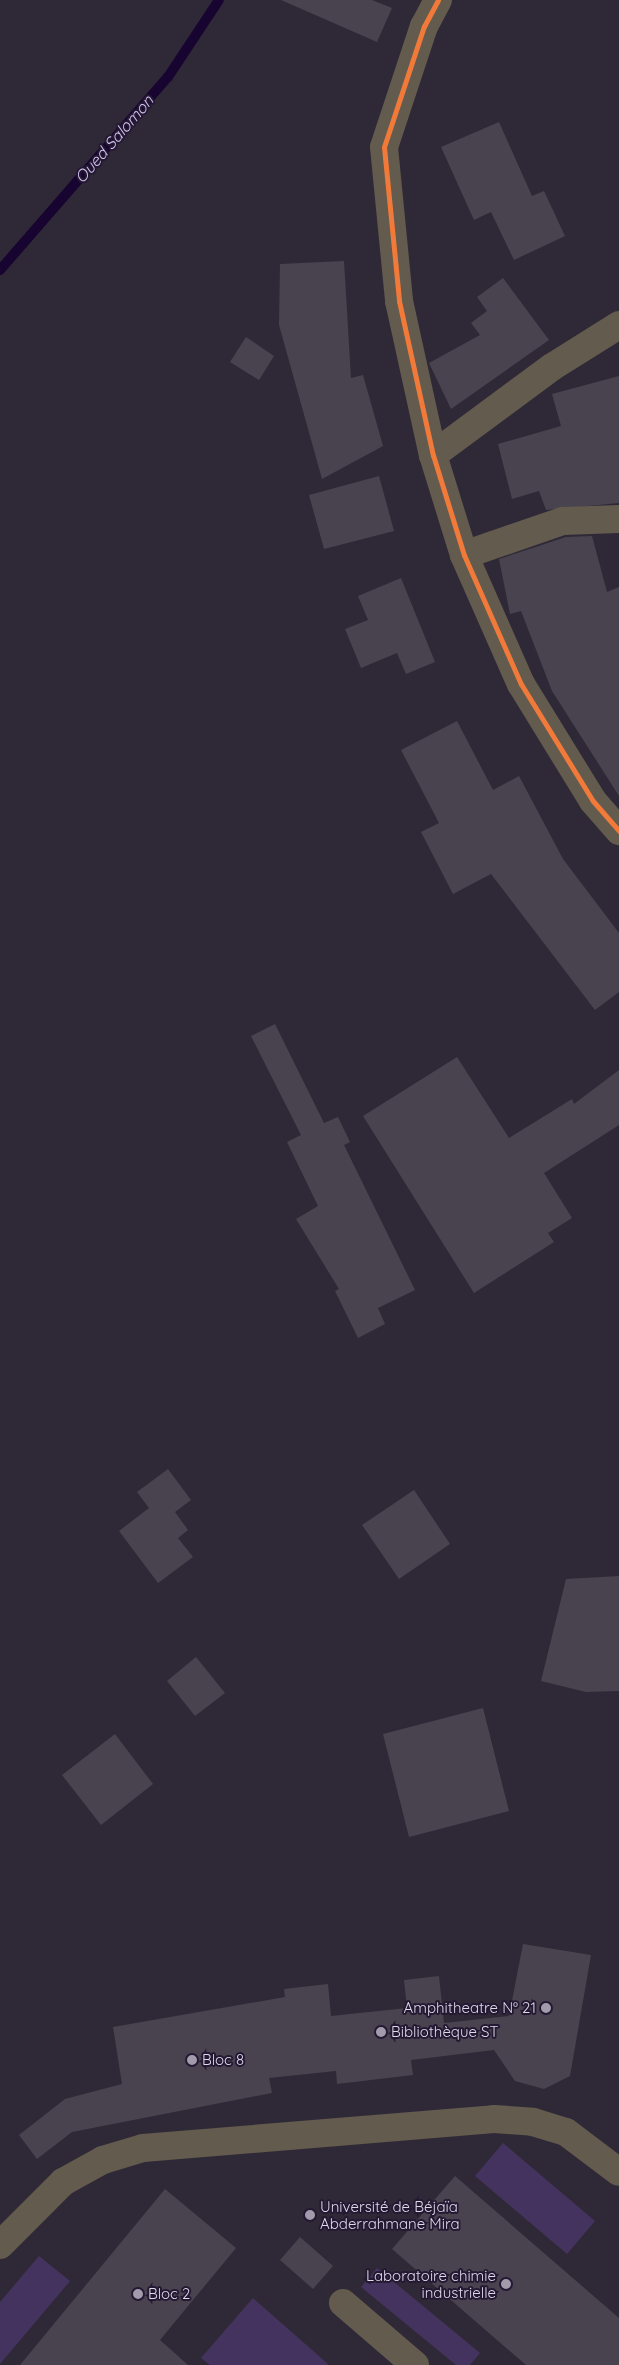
<!DOCTYPE html>
<meta charset="utf-8">
<style>
body{margin:0}
#map{position:relative;width:619px;height:2365px;overflow:hidden;background:#2f2937;font-family:Quicksand,sans-serif}
div>[style]{position:absolute}
.green>*{inset:0;background:#45335f}
.stream>*{height:10px;margin:-5px;padding:0 5px;transform-origin:5px;border-radius:5px;background:#180430}
.building>*{inset:0;background:#48434f}
.minor>*{height:28px;margin:-14px;padding:0 14px;transform-origin:14px;border-radius:14px;background:#635b4d}
.cycleway>*{height:5px;margin:-2.5px;padding:0 2.5px;transform-origin:2.5px;border-radius:2.5px;background:#f17a3a}
.dots>*{width:14px;height:14px;translate:-50% -50%;box-sizing:border-box;border:2px solid #241933;border-radius:50%}
span{translate:-50% -50%;white-space:nowrap;text-align:center;line-height:1.15;-webkit-text-stroke:4px #241933;paint-order:stroke}
.poi-label{font-size:15px;color:#dfd9ea}
.right{translate:-100% -50%;text-align:right}
.left{translate:0 -50%;text-align:left}
.water-label{font-size:16px;color:#d5c5f0;font-style:italic}
</style>
<div id="map">
<div class="green">
<i style="clip-path:polygon(503px 2143px,595px 2221px,567px 2254px,475px 2176px)"></i>
<i style="clip-path:polygon(39px 2256px,70px 2281px,0 2364px,0 2302px)"></i>
<i style="clip-path:polygon(377px 2268px,480px 2353px,470px 2365px,456px 2365px,361px 2287px)"></i>
<i style="clip-path:polygon(253px 2298px,328px 2364px,327px 2365px,210px 2365px,201px 2358px)"></i>
</div>
<div class="stream">
<i style="left:0;top:270px;width:256px;rotate:-49deg"></i>
<i style="left:168px;top:77px;width:92px;rotate:-56.5deg"></i>
</div>
<div class="building">
<i style="clip-path:polygon(281px 0,372px 0,392px 8px,377px 42px)"></i>
<i style="clip-path:polygon(499px 122px,532px 196px,544px 191px,565px 236px,514px 260px,491px 212px,474px 220px,441px 147px)"></i>
<i style="clip-path:polygon(344px 261px,351px 378px,363px 375px,383px 446px,322px 479px,279px 325px,280px 264px)"></i>
<i style="clip-path:polygon(503px 278px,549px 340px,451px 409px,429px 363px,480px 335px,471px 323px,487px 311px,477px 297px)"></i>
<i style="clip-path:polygon(246px 337px,274px 356px,259px 380px,230px 362px)"></i>
<i style="clip-path:polygon(619px 376px,619px 503px,546px 510px,539px 491px,512px 499px,498px 444px,561px 426px,552px 394px)"></i>
<i style="clip-path:polygon(379px 476px,394px 531px,324px 549px,309px 495px)"></i>
<i style="clip-path:polygon(592px 536px,607px 592px,619px 587px,619px 796px,552px 691px,521px 611px,510px 614px,499px 559px,566px 537px)"></i>
<i style="clip-path:polygon(401px 578px,435px 662px,406px 674px,397px 653px,361px 668px,345px 629px,368px 620px,358px 596px)"></i>
<i style="clip-path:polygon(457px 721px,493px 790px,519px 776px,563px 859px,619px 933px,619px 992px,595px 1010px,491px 874px,453px 894px,421px 832px,439px 823px,401px 750px)"></i>
<i style="clip-path:polygon(275px 1024px,324px 1123px,338px 1117px,350px 1142px,344px 1145px,415px 1290px,378px 1308px,385px 1324px,358px 1338px,335px 1291px,339px 1289px,296px 1219px,318px 1206px,287px 1142px,301px 1135px,251px 1036px)"></i>
<i style="clip-path:polygon(457px 1057px,509px 1138px,572px 1099px,574px 1104px,619px 1070px,619px 1125px,544px 1173px,572px 1218px,548px 1233px,554px 1242px,474px 1293px,363px 1116px)"></i>
<i style="clip-path:polygon(168px 1469px,191px 1500px,175px 1512px,188px 1530px,178px 1538px,193px 1557px,158px 1583px,119px 1531px,149px 1508px,137px 1492px)"></i>
<i style="clip-path:polygon(414px 1490px,450px 1544px,399px 1579px,362px 1525px)"></i>
<i style="clip-path:polygon(619px 1576px,619px 1691px,586px 1692px,541px 1681px,566px 1579px)"></i>
<i style="clip-path:polygon(196px 1657px,225px 1693px,195px 1716px,167px 1681px)"></i>
<i style="clip-path:polygon(483px 1708px,509px 1811px,409px 1837px,383px 1734px)"></i>
<i style="clip-path:polygon(115px 1734px,153px 1784px,101px 1825px,62px 1775px)"></i>
<i style="clip-path:polygon(523px 1944px,591px 1955px,570px 2076px,544px 2089px,515px 2081px,494px 2050px,411px 2060px,413px 2075px,337px 2084px,336px 2071px,269px 2078px,272px 2093px,72px 2132px,37px 2159px,19px 2135px,65px 2099px,122px 2084px,113px 2027px,285px 1997px,284px 1989px,328px 1984px,331px 2016px,407px 2008px,404px 1980px,439px 1976px,444px 2023px,509px 2016px)"></i>
<i style="clip-path:polygon(455px 2176px,619px 2318px,619px 2365px,526px 2365px,392px 2249px)"></i>
<i style="clip-path:polygon(165px 2189px,236px 2248px,160px 2340px,188px 2365px,20px 2365px)"></i>
<i style="clip-path:polygon(300px 2237px,333px 2266px,313px 2289px,280px 2260px)"></i>
</div>
<div class="minor">
<i style="left:438px;top:0;width:30px;rotate:118deg"></i>
<i style="left:424px;top:26px;width:127px;rotate:108.3deg"></i>
<i style="left:384px;top:147px;width:155px;rotate:84.4deg"></i>
<i style="left:399px;top:301px;width:158px;rotate:77.6deg"></i>
<i style="left:433px;top:455px;width:105px;rotate:72.8deg"></i>
<i style="left:464px;top:555px;width:141px;rotate:66.2deg"></i>
<i style="left:521px;top:684px;width:137px;rotate:58.4deg"></i>
<i style="left:593px;top:801px;width:40px;rotate:49deg"></i>
<i style="left:433px;top:455px;width:148px;rotate:-36.5deg"></i>
<i style="left:552px;top:367px;width:79px;rotate:-32.1deg"></i>
<i style="left:464px;top:555px;width:105px;rotate:-19deg"></i>
<i style="left:563px;top:521px;width:56px;rotate:-2deg"></i>
<i style="left:0;top:2245px;width:89px;rotate:-45deg"></i>
<i style="left:63px;top:2182px;width:46px;rotate:-28.8deg"></i>
<i style="left:103px;top:2160px;width:42px;rotate:-16.7deg"></i>
<i style="left:143px;top:2148px;width:352px;rotate:-4.7deg"></i>
<i style="left:494px;top:2119px;width:39px;rotate:4deg"></i>
<i style="left:533px;top:2122px;width:34px;rotate:17deg"></i>
<i style="left:566px;top:2132px;width:66px;rotate:37deg"></i>
<i style="left:343px;top:2303px;width:95px;rotate:40.7deg"></i>
</div>
<div class="cycleway">
<i style="left:438px;top:0;width:30px;rotate:118deg"></i>
<i style="left:424px;top:26px;width:127px;rotate:108.3deg"></i>
<i style="left:384px;top:147px;width:155px;rotate:84.4deg"></i>
<i style="left:399px;top:301px;width:158px;rotate:77.6deg"></i>
<i style="left:433px;top:455px;width:105px;rotate:72.8deg"></i>
<i style="left:464px;top:555px;width:141px;rotate:66.2deg"></i>
<i style="left:521px;top:684px;width:137px;rotate:58.4deg"></i>
<i style="left:593px;top:801px;width:40px;rotate:49deg"></i>
</div>
<div class="dots">
<i style="left:546px;top:2008px;background:#a19bab"></i>
<i style="left:381px;top:2032px;background:#a19bab"></i>
<i style="left:192px;top:2060px;background:#a19bab"></i>
<i style="left:310px;top:2215px;background:#a19bab"></i>
<i style="left:506px;top:2284px;background:#a19bab"></i>
<i style="left:138px;top:2294px;background:#a19bab"></i>
</div>
<div class="poi-label">
<span class="right" style="left:536px;top:2008px">Amphitheatre N° 21</span>
<span class="left" style="left:391px;top:2032px">Bibliothèque ST</span>
<span class="left" style="left:202px;top:2060px">Bloc 8</span>
<span class="left" style="left:320px;top:2215px">Université de Béjaïa<br>Abderrahmane Mira</span>
<span class="right" style="left:496px;top:2284px">Laboratoire chimie<br>industrielle</span>
<span class="left" style="left:148px;top:2294px">Bloc 2</span>
</div>
<div class="water-label">
<span style="left:114px;top:139px;rotate:-49deg">Oued Salomon</span>
</div>
</div>
